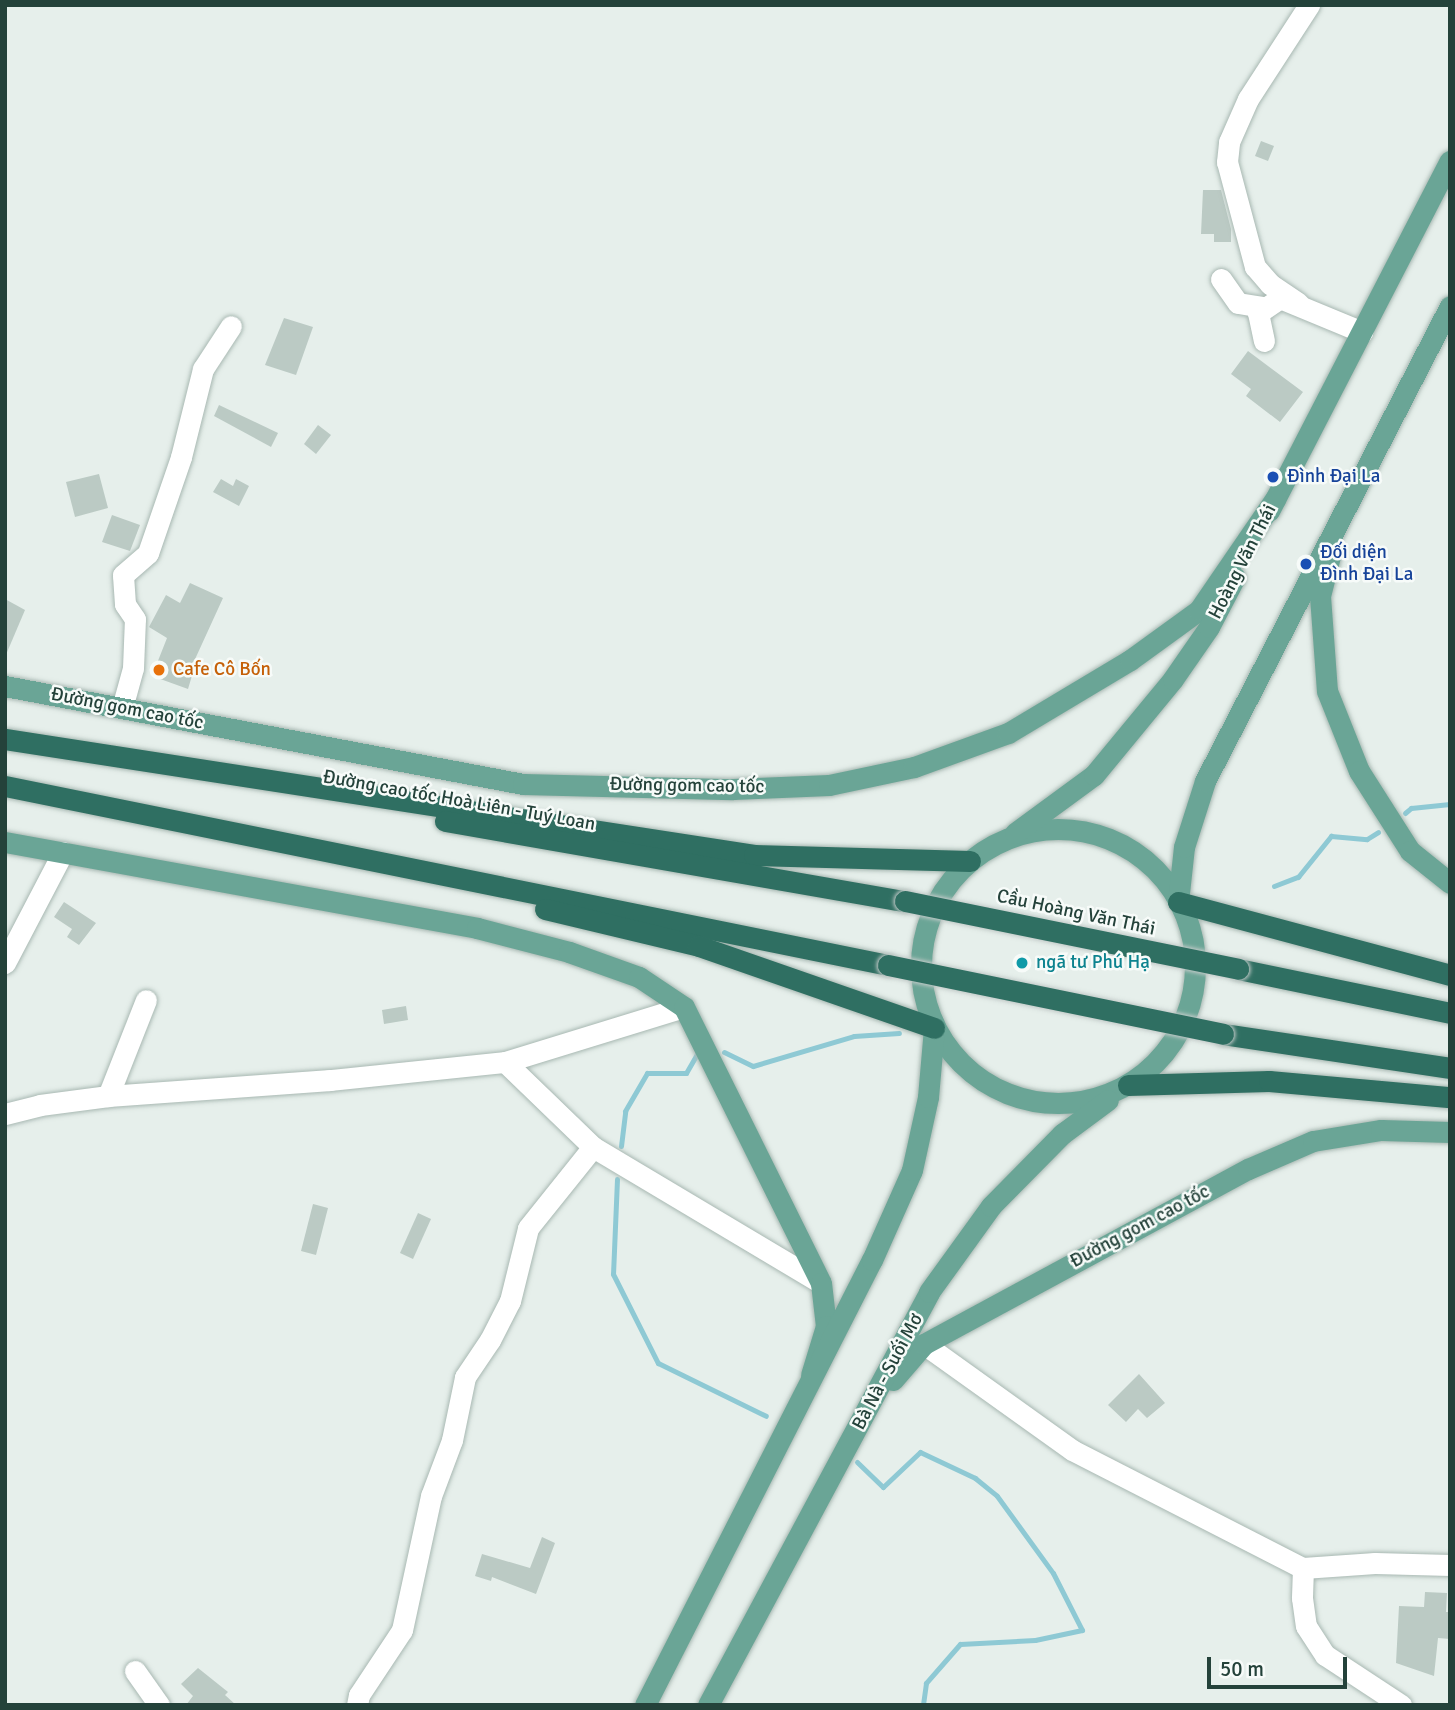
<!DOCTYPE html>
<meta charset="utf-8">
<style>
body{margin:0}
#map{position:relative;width:1455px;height:1710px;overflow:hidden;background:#e6efeb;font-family:Signika,sans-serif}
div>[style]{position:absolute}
.stream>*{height:5px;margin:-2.5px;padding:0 2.5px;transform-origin:2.5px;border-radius:2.5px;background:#8ec9d4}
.building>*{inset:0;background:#bbcac4}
.roads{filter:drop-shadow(0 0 2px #a8b8b2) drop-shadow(0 0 2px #a8b8b2)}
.minor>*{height:21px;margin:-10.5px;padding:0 10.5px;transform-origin:10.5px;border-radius:10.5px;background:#fff}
.major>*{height:21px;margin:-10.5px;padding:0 10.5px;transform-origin:10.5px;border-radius:10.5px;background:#6aa596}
.major>.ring{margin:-10.5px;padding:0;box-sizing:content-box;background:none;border:21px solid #6aa596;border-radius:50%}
.highway>*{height:21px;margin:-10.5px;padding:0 10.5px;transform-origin:10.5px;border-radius:10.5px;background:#2f6f62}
.bridges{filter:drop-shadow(0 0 2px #c2cac8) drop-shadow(0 0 2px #c2cac8)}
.highway-bridge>*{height:21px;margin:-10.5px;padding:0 10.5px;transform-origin:10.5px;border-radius:10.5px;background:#2f6f62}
.dots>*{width:19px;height:19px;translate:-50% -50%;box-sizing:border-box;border:4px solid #f7fbf9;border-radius:50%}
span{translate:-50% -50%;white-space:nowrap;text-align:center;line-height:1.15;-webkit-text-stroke:5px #f7fbf9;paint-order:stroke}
.transit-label{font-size:19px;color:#164399}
.left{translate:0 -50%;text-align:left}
.street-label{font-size:19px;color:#24423a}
.food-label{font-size:19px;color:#c56008}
.culture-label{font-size:19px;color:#0d838f}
.frame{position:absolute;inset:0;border:7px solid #24423a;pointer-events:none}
.scale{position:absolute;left:1207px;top:1657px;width:140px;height:32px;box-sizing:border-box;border:4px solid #24423a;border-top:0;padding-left:9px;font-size:21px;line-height:24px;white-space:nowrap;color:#24423a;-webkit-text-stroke:5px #f7fbf9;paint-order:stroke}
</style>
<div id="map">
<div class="stream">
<i style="left:1405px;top:813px;width:8px;rotate:-40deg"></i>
<i style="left:1411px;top:808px;width:39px;rotate:-6deg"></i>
<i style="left:1274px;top:886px;width:26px;rotate:-21deg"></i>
<i style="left:1298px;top:877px;width:53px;rotate:-51.2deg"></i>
<i style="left:1331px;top:836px;width:36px;rotate:5deg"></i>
<i style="left:1367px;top:839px;width:13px;rotate:-32deg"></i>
<i style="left:724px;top:1052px;width:32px;rotate:26deg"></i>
<i style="left:753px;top:1066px;width:105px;rotate:-16.5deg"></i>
<i style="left:854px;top:1036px;width:45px;rotate:-3.8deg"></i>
<i style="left:621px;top:1146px;width:35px;rotate:-83deg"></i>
<i style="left:625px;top:1111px;width:44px;rotate:-59.9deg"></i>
<i style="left:647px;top:1073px;width:39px"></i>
<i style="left:686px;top:1073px;width:24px;rotate:-60deg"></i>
<i style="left:617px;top:1179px;width:95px;rotate:92.4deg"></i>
<i style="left:613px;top:1274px;width:100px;rotate:63.2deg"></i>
<i style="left:658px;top:1363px;width:120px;rotate:26.1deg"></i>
<i style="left:857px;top:1462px;width:36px;rotate:44deg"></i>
<i style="left:883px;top:1487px;width:51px;rotate:-43.4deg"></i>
<i style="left:920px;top:1452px;width:61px;rotate:25.3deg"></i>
<i style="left:975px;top:1478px;width:28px;rotate:39deg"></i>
<i style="left:997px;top:1496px;width:95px;rotate:54deg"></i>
<i style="left:1053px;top:1573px;width:64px;rotate:63deg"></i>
<i style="left:1082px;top:1630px;width:48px;rotate:168deg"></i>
<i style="left:1035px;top:1640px;width:75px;rotate:176.9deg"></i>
<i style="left:960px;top:1644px;width:52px;rotate:131.1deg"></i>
<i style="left:926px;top:1683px;width:22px;rotate:98deg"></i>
</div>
<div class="building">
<i style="clip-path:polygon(1261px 141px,1274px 146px,1268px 161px,1255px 156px)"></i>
<i style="clip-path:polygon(1203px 190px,1221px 190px,1231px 229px,1231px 242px,1214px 242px,1214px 234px,1201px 234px)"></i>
<i style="clip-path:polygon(284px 318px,313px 327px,296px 375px,265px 365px)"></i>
<i style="clip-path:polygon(1248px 351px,1303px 392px,1280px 422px,1246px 396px,1251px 389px,1231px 374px)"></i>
<i style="clip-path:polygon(219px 405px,278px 433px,271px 447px,214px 416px)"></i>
<i style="clip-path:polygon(318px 425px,331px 435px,316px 454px,304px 444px)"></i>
<i style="clip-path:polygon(99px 474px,108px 508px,75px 517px,66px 482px)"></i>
<i style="clip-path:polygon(221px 479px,233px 486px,236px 479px,249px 486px,239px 506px,213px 492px)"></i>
<i style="clip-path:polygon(112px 515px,140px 525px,130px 551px,102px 542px)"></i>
<i style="clip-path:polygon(190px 583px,223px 598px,191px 668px,194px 669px,188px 689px,152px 676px,167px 638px,149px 627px,166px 595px,180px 603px)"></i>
<i style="clip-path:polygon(5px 599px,25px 610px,5px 657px)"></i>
<i style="clip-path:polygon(64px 902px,96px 923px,79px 945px,67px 937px,72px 929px,54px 917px)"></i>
<i style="clip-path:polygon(406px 1006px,408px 1020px,384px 1024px,382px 1010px)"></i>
<i style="clip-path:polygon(313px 1204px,328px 1208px,316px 1255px,301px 1251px)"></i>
<i style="clip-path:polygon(418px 1213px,431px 1219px,413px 1259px,400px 1253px)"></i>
<i style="clip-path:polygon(1139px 1374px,1165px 1403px,1147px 1418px,1138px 1409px,1126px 1422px,1108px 1405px)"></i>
<i style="clip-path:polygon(542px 1537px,555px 1543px,536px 1594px,492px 1577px,491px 1581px,475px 1576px,482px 1554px,530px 1568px)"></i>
<i style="clip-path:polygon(1425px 1592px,1447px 1593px,1446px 1612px,1450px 1612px,1450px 1639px,1438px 1638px,1434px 1676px,1396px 1663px,1399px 1606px,1424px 1607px)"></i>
<i style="clip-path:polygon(198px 1668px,228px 1692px,225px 1695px,236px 1705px,186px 1705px,193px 1696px,181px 1684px)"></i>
</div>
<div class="roads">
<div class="minor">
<i style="left:1221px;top:279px;width:29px;rotate:55deg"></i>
<i style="left:1238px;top:303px;width:24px;rotate:9deg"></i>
<i style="left:1298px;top:303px;width:34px;rotate:-146deg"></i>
<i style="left:1270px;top:284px;width:23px;rotate:-131deg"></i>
<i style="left:1255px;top:267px;width:109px;rotate:-104.9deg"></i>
<i style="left:1227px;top:162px;width:20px;rotate:-84deg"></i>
<i style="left:1229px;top:142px;width:47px;rotate:-66.2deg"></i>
<i style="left:1248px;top:99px;width:112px;rotate:-57deg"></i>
<i style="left:1264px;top:341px;width:29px;rotate:-102deg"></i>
<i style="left:1258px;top:313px;width:27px;rotate:-34deg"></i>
<i style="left:1280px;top:298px;width:89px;rotate:22.5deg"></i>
<i style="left:122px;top:708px;width:41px;rotate:-74.6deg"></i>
<i style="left:133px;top:668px;width:49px;rotate:-87.7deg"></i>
<i style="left:135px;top:619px;width:18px;rotate:-124deg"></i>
<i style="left:125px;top:604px;width:29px;rotate:-94deg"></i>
<i style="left:123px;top:575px;width:33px;rotate:-41deg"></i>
<i style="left:148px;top:553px;width:102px;rotate:-71deg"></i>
<i style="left:181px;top:457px;width:91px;rotate:-76deg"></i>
<i style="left:203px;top:369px;width:51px;rotate:-56.9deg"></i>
<i style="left:5px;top:963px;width:125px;rotate:-62.4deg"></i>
<i style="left:108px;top:1096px;width:103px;rotate:-68.4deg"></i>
<i style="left:5px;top:1114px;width:36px;rotate:-14deg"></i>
<i style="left:40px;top:1105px;width:69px;rotate:-7.5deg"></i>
<i style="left:108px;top:1096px;width:223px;rotate:-4.1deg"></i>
<i style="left:330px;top:1080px;width:176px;rotate:-5.9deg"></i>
<i style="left:505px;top:1062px;width:187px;rotate:-17.1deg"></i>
<i style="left:593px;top:1147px;width:265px;rotate:30.8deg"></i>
<i style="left:924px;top:1344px;width:182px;rotate:35.6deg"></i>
<i style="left:1072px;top:1450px;width:259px;rotate:27.1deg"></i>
<i style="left:1303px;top:1568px;width:72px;rotate:-4deg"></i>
<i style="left:1375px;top:1563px;width:75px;rotate:1.5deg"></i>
<i style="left:1303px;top:1568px;width:30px;rotate:92deg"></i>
<i style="left:1302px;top:1598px;width:28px;rotate:82deg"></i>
<i style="left:1306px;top:1626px;width:35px;rotate:57deg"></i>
<i style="left:1325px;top:1655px;width:91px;rotate:33.3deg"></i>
<i style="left:135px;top:1671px;width:42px;rotate:54.8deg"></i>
<i style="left:357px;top:1705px;width:10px;rotate:-79deg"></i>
<i style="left:359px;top:1695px;width:78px;rotate:-56.5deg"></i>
<i style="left:402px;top:1630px;width:137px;rotate:-77.8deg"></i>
<i style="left:431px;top:1496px;width:60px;rotate:-69.4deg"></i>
<i style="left:452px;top:1440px;width:64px;rotate:-78.3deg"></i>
<i style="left:465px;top:1377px;width:45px;rotate:-56deg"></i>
<i style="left:490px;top:1340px;width:44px;rotate:-62.9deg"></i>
<i style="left:510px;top:1301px;width:75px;rotate:-76.1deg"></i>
<i style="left:528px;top:1228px;width:104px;rotate:-51.3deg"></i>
<i style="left:593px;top:1147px;width:122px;rotate:-136deg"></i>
</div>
<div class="major">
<i style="left:1269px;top:511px;width:394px;rotate:-62.7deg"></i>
<i style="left:1330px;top:556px;width:41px;rotate:104deg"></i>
<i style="left:1320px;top:596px;width:95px;rotate:85.8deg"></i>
<i style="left:1327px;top:691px;width:86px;rotate:68.2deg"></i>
<i style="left:1359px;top:771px;width:95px;rotate:57.5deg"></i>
<i style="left:1410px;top:851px;width:51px;rotate:38.7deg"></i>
<i style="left:5px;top:686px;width:527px;rotate:10.71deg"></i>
<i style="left:523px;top:784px;width:210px;rotate:1.4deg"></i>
<i style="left:733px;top:789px;width:96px;rotate:-2.4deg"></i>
<i style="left:829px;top:785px;width:87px;rotate:-12deg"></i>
<i style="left:914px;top:767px;width:100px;rotate:-19.9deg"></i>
<i style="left:1008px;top:733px;width:142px;rotate:-30.9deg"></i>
<i style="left:1130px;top:660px;width:85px;rotate:-35.9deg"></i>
<i style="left:1199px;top:610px;width:135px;rotate:-55.6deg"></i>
<i class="ring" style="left:921px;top:829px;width:253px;height:253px"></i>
<i style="left:1015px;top:833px;width:98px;rotate:-36.3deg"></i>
<i style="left:1094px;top:775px;width:124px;rotate:-50.5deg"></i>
<i style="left:1173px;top:679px;width:63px;rotate:-55.3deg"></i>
<i style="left:1209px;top:627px;width:56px;rotate:-62.5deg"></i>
<i style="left:5px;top:842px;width:480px;rotate:10.3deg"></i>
<i style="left:477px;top:928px;width:95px;rotate:14.6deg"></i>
<i style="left:569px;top:952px;width:74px;rotate:19.7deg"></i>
<i style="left:639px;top:977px;width:54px;rotate:33.7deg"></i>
<i style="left:684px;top:1007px;width:308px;rotate:63.6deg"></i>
<i style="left:821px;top:1283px;width:43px;rotate:83.4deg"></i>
<i style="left:826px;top:1326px;width:51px;rotate:107deg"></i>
<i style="left:1178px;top:902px;width:55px;rotate:-83.8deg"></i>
<i style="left:1184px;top:847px;width:69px;rotate:-72.3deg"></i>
<i style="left:1205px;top:781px;width:534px;rotate:-62.72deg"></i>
<i style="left:893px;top:1380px;width:48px;rotate:-49.3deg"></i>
<i style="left:924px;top:1344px;width:368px;rotate:-28.4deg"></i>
<i style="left:1248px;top:1169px;width:71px;rotate:-23.3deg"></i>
<i style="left:1313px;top:1141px;width:69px;rotate:-9.2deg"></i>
<i style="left:1381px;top:1130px;width:69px;rotate:1.7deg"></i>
<i style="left:645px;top:1705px;width:500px;rotate:-63deg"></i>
<i style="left:872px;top:1260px;width:98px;rotate:-66deg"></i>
<i style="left:912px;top:1170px;width:75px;rotate:-77.6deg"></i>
<i style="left:928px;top:1097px;width:69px;rotate:-85deg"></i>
<i style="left:708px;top:1705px;width:468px;rotate:-61.8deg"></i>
<i style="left:929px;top:1292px;width:106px;rotate:-54.2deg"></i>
<i style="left:991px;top:1206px;width:101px;rotate:-45.4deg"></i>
<i style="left:1062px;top:1134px;width:57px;rotate:-36.5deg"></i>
</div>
<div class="highway">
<i style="left:5px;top:739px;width:758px;rotate:8.8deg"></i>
<i style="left:754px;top:855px;width:216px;rotate:1.6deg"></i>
<i style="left:5px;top:786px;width:901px;rotate:11.46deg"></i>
<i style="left:445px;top:821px;width:467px;rotate:9.9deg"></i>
<i style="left:1178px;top:902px;width:282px;rotate:15deg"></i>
<i style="left:545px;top:909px;width:158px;rotate:13.5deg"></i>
<i style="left:699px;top:946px;width:249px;rotate:19.2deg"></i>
<i style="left:1238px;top:969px;width:217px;rotate:11.7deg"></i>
<i style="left:1223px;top:1034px;width:230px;rotate:8.5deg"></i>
<i style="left:1128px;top:1085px;width:141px;rotate:-1.6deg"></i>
<i style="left:1269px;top:1081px;width:182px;rotate:5.1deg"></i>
</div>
</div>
<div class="bridges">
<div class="highway-bridge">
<i style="left:905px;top:901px;width:340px;rotate:11.5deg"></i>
<i style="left:888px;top:965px;width:342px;rotate:11.6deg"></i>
</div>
</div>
<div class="dots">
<i style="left:1273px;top:477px;background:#1a4fb4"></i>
<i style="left:1306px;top:564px;background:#1a4fb4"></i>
<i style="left:159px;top:670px;background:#e8710a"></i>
<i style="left:1022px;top:963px;background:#0f9aa8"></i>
</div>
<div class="transit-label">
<span class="left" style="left:1287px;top:477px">Đình Đại La</span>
<span class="left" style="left:1320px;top:564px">Đối diện<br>Đình Đại La</span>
</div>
<div class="street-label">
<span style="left:1243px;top:562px;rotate:-63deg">Hoàng Văn Thái</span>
<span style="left:127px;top:709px;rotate:11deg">Đường gom cao tốc</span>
<span style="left:687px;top:786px;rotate:1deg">Đường gom cao tốc</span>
<span style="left:459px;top:801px;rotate:10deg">Đường cao tốc Hoà Liên - Tuý Loan</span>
<span style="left:1076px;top:913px;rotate:12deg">Cầu Hoàng Văn Thái</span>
<span style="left:1140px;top:1227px;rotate:-28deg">Đường gom cao tốc</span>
<span style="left:888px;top:1372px;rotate:-62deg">Bà Nà - Suối Mơ</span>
</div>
<div class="food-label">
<span class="left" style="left:173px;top:670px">Cafe Cô Bốn</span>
</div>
<div class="culture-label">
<span class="left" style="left:1036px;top:963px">ngã tư Phú Hạ</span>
</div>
<div class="frame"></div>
<div class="scale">50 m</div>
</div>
